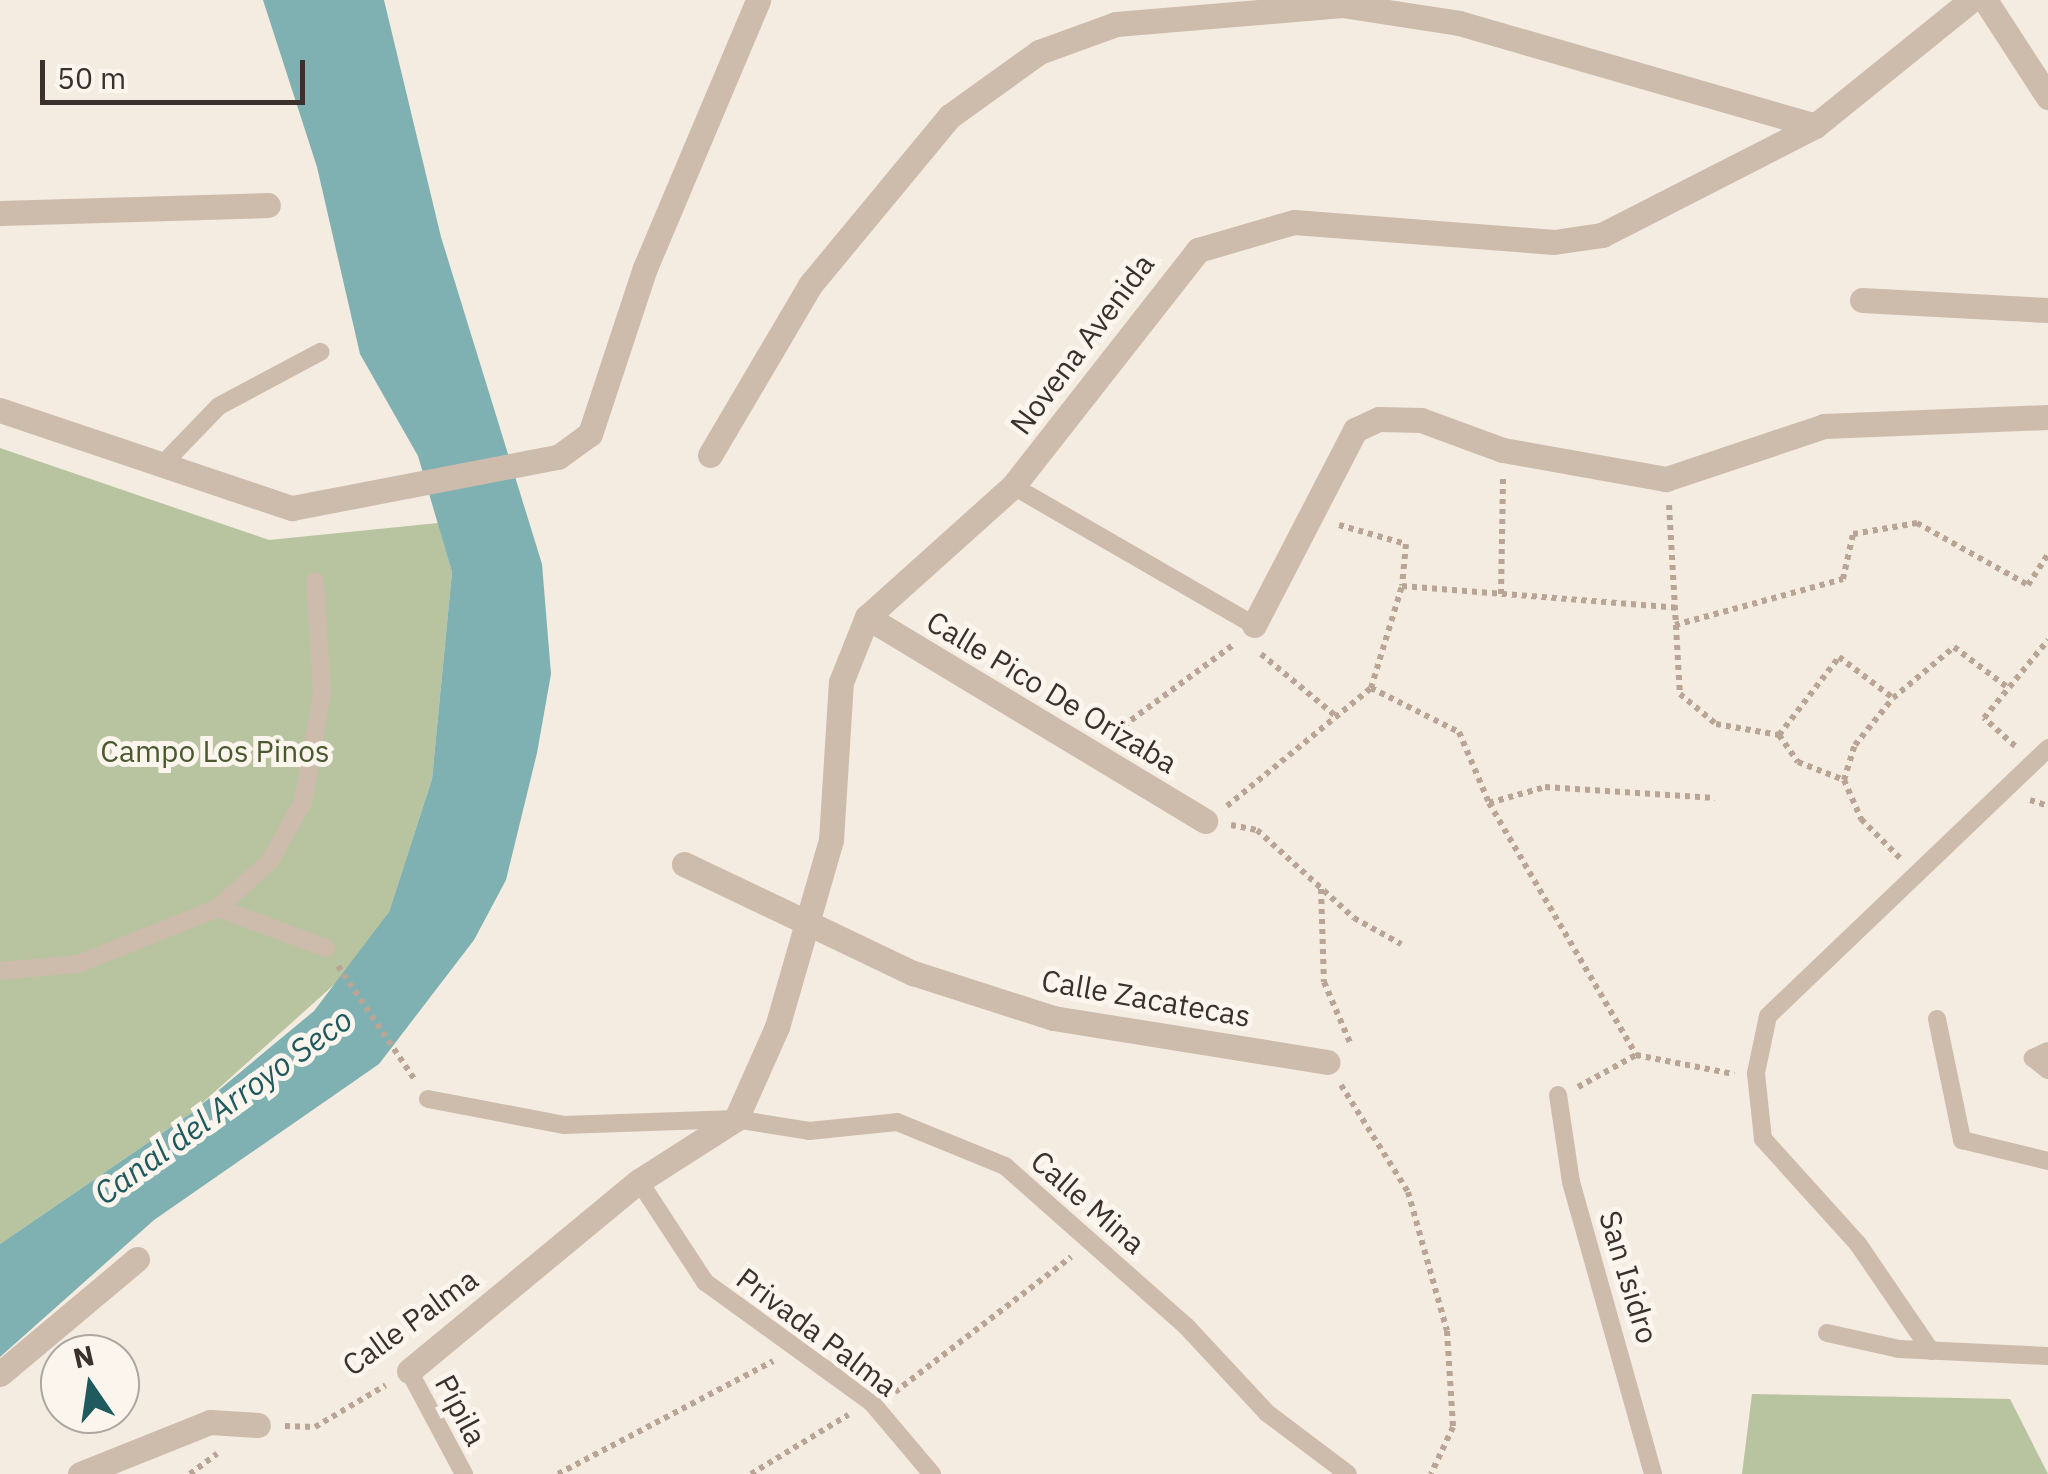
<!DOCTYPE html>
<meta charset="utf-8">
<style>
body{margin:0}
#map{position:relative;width:2048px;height:1474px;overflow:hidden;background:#f4ebe1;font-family:"IBM Plex Sans",sans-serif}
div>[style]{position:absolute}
.green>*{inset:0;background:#b8c4a0}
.water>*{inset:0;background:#7fb0b2}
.path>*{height:6px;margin-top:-3px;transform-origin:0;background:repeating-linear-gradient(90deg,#b9a596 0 5px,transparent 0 10px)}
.service>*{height:18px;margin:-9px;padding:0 9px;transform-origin:9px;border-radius:9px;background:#cdbbac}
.pedestrian>*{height:25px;margin:-12.5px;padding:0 12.5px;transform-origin:12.5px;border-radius:12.5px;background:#cdbbac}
.minor>*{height:25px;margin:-12.5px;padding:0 12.5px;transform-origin:12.5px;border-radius:12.5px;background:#cdbbac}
span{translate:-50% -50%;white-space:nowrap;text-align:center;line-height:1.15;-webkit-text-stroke:10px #fbf5ee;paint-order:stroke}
.street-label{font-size:30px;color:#3b302b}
.park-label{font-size:30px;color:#4a5a2e}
.water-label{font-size:32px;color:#1f5a5e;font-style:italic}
.north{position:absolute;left:40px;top:1334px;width:100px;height:100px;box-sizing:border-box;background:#fbf5ee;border:2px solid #aea6a0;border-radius:50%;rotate:347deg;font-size:28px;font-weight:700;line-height:40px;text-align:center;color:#3b302b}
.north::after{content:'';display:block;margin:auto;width:35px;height:45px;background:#1f5a5e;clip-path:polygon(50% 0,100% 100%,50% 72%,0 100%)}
.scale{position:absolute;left:40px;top:60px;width:265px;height:45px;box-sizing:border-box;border:5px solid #3b302b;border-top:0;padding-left:12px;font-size:30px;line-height:35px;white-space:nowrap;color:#3b302b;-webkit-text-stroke:8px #fbf5ee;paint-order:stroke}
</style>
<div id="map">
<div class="green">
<i style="clip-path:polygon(0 448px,269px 540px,438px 523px,452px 572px,432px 779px,389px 912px,356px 965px,190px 1114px,0 1244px)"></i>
<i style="clip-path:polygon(1752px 1394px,2010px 1399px,2048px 1474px,1742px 1474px)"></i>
</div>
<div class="water">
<i style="clip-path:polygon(263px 0,384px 0,441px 237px,542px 564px,551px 674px,537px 753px,506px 880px,474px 940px,379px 1064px,154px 1220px,0 1357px,0 1244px,190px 1114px,314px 1011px,389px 912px,432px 779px,452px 572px,418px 456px,360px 354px,317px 167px)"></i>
</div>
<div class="path">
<i style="left:1669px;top:505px;width:189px;rotate:86.7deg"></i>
<i style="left:1680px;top:694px;width:47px;rotate:39.8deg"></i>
<i style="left:1716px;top:724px;width:64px;rotate:9.9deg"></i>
<i style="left:1779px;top:735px;width:33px;rotate:55deg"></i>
<i style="left:1798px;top:762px;width:49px;rotate:21.4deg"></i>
<i style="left:1844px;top:780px;width:43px;rotate:66.4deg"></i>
<i style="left:1861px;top:819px;width:57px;rotate:45deg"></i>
<i style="left:1339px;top:525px;width:70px;rotate:15.8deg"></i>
<i style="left:1406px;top:544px;width:42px;rotate:95.4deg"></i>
<i style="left:1501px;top:594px;width:118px;rotate:-89deg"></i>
<i style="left:1675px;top:625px;width:174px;rotate:-15.3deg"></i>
<i style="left:1843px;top:579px;width:46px;rotate:-77.5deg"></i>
<i style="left:1853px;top:534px;width:65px;rotate:-9.8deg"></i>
<i style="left:1917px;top:523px;width:127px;rotate:29.2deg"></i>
<i style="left:2028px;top:585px;width:37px;rotate:-57deg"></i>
<i style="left:1261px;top:654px;width:100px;rotate:39.7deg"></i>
<i style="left:1371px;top:688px;width:98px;rotate:26.6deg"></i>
<i style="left:1459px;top:732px;width:77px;rotate:67.1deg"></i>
<i style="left:1489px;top:803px;width:292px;rotate:59.7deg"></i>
<i style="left:1115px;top:732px;width:147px;rotate:-36.4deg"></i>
<i style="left:1779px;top:735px;width:98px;rotate:-52.4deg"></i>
<i style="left:1839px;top:657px;width:68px;rotate:37.2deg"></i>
<i style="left:2015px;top:746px;width:42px;rotate:-137.9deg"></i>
<i style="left:1984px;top:718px;width:101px;rotate:-50.6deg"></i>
<i style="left:1844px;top:780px;width:37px;rotate:-73deg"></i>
<i style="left:1855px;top:745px;width:60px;rotate:-51deg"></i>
<i style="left:1893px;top:698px;width:80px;rotate:-39.9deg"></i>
<i style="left:1954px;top:647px;width:65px;rotate:36.9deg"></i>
<i style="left:2030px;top:800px;width:19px;rotate:18deg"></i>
<i style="left:1489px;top:803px;width:58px;rotate:-15.9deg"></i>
<i style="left:1545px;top:787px;width:170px;rotate:3.7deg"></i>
<i style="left:1227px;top:806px;width:186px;rotate:-39.3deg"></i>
<i style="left:1371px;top:688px;width:107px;rotate:-73.1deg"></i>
<i style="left:1402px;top:586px;width:279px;rotate:4.5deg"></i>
<i style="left:1231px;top:825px;width:26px;rotate:11deg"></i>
<i style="left:1257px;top:830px;width:131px;rotate:42.2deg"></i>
<i style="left:1354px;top:918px;width:54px;rotate:29deg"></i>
<i style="left:1321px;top:889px;width:93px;rotate:88.2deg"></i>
<i style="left:1324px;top:982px;width:69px;rotate:66.8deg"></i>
<i style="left:338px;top:966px;width:138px;rotate:56deg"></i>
<i style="left:1341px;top:1085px;width:126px;rotate:57.9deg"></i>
<i style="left:1408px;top:1192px;width:144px;rotate:74.3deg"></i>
<i style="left:1447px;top:1331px;width:96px;rotate:86.4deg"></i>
<i style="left:1453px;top:1427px;width:52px;rotate:115.1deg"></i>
<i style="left:1578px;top:1087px;width:66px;rotate:-28.9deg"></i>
<i style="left:1636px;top:1055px;width:100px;rotate:11deg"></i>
<i style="left:895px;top:1392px;width:222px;rotate:-37.5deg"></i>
<i style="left:285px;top:1426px;width:30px;rotate:2deg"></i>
<i style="left:315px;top:1427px;width:82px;rotate:-30.6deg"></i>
<i style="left:190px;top:1474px;width:34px;rotate:-37deg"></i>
<i style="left:558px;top:1474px;width:243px;rotate:-27.7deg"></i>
<i style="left:751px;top:1474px;width:114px;rotate:-31.3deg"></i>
</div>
<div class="service">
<i style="left:161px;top:466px;width:83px;rotate:-46deg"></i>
<i style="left:219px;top:406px;width:115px;rotate:-28.1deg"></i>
<i style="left:1013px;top:486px;width:278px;rotate:30deg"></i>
<i style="left:218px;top:908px;width:115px;rotate:20.3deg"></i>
<i style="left:0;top:971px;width:78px;rotate:-5.1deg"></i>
<i style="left:78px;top:964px;width:151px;rotate:-21.8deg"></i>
<i style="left:218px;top:908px;width:70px;rotate:-42.1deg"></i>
<i style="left:270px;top:861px;width:68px;rotate:-60.8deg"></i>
<i style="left:303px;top:802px;width:111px;rotate:-80.1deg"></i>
<i style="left:322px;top:693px;width:112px;rotate:-93.6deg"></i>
<i style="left:1937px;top:1019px;width:124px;rotate:78.3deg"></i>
<i style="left:1962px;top:1140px;width:89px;rotate:13.7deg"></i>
<i style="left:2048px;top:1051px;width:17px;rotate:155deg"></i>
<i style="left:2033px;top:1058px;width:19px;rotate:39deg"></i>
<i style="left:1558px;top:1095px;width:88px;rotate:81.5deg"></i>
<i style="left:1571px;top:1182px;width:303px;rotate:74.3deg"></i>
<i style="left:428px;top:1099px;width:138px;rotate:10.8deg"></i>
<i style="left:564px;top:1125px;width:172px;rotate:-2deg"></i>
<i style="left:736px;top:1119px;width:74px;rotate:9.3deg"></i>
<i style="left:809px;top:1131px;width:88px;rotate:-5.8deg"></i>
<i style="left:897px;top:1122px;width:117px;rotate:22.2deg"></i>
<i style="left:1005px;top:1166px;width:242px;rotate:41.5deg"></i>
<i style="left:1186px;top:1326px;width:119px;rotate:47deg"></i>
<i style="left:1267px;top:1413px;width:101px;rotate:37deg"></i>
<i style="left:639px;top:1181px;width:121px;rotate:56.8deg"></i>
<i style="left:705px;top:1282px;width:206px;rotate:35.9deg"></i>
<i style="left:872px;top:1403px;width:93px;rotate:49.8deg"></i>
<i style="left:1827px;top:1333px;width:74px;rotate:12.5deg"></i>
<i style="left:1899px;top:1349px;width:149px;rotate:2.7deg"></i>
<i style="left:1931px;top:1351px;width:130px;rotate:-124.3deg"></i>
<i style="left:1858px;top:1244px;width:142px;rotate:-132.1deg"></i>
<i style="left:1763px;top:1139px;width:66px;rotate:-96.1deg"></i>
<i style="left:1756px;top:1073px;width:58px;rotate:-78.1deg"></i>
<i style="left:1768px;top:1016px;width:388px;rotate:-43.7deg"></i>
<i style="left:409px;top:1371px;width:117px;rotate:61.9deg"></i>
</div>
<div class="pedestrian">
<i style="left:0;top:1374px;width:179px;rotate:-40deg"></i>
</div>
<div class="minor">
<i style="left:1985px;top:0;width:116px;rotate:57deg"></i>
<i style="left:0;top:213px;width:268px;rotate:-1.7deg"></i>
<i style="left:1862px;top:300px;width:186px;rotate:3.1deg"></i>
<i style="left:0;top:410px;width:308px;rotate:18.6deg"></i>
<i style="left:292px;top:508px;width:271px;rotate:-10.9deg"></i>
<i style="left:558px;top:457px;width:39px;rotate:-36deg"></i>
<i style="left:590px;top:434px;width:175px;rotate:-71.7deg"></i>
<i style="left:645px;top:268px;width:291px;rotate:-67.1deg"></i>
<i style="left:710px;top:455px;width:197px;rotate:-59.5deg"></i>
<i style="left:810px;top:285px;width:219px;rotate:-50.4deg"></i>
<i style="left:950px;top:116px;width:110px;rotate:-35.7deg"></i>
<i style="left:1039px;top:52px;width:82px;rotate:-20deg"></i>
<i style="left:1116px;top:24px;width:227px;rotate:-4.8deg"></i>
<i style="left:1342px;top:5px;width:118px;rotate:8.7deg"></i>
<i style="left:1459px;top:23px;width:371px;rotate:16.1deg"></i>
<i style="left:867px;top:617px;width:395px;rotate:31.1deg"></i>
<i style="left:1254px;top:625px;width:220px;rotate:-62.6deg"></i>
<i style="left:1355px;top:430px;width:26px;rotate:-25deg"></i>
<i style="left:1379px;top:419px;width:42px;rotate:1.4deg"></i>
<i style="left:1421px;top:420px;width:87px;rotate:20.1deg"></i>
<i style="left:1503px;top:450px;width:166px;rotate:10.1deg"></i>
<i style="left:1666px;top:479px;width:167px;rotate:-18.5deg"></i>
<i style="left:1824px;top:426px;width:224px;rotate:-2.3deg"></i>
<i style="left:684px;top:864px;width:254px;rotate:25.5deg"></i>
<i style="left:913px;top:973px;width:147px;rotate:17.8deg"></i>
<i style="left:1053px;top:1018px;width:278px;rotate:9.1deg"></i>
<i style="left:409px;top:1371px;width:298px;rotate:-39.6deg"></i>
<i style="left:639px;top:1181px;width:115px;rotate:-32.6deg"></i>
<i style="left:736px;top:1119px;width:101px;rotate:-66deg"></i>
<i style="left:777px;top:1027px;width:195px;rotate:-73.9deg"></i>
<i style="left:831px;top:840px;width:158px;rotate:-86.4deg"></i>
<i style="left:841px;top:682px;width:70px;rotate:-68.2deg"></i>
<i style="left:867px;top:617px;width:196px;rotate:-41.9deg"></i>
<i style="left:1013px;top:486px;width:300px;rotate:-51.9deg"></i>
<i style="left:1198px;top:250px;width:100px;rotate:-16.3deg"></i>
<i style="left:1294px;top:222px;width:261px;rotate:4.4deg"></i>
<i style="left:1554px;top:242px;width:49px;rotate:-8.3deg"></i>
<i style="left:1602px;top:235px;width:239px;rotate:-27.1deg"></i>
<i style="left:1815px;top:126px;width:201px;rotate:-38.9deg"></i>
<i style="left:80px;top:1474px;width:140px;rotate:-21.8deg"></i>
<i style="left:210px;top:1422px;width:48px;rotate:3.6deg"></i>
</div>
<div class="street-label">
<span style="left:1082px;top:344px;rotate:-53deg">Novena Avenida</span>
<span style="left:1052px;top:692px;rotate:31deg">Calle Pico De Orizaba</span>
<span style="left:1146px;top:998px;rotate:10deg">Calle Zacatecas</span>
<span style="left:1088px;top:1202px;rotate:41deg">Calle Mina</span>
<span style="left:1629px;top:1277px;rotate:73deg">San Isidro</span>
<span style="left:410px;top:1322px;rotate:-36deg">Calle Palma</span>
<span style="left:817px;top:1332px;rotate:37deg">Privada Palma</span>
<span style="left:461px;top:1410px;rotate:62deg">Pípila</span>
</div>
<div class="park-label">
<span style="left:215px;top:751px">Campo Los Pinos</span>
</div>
<div class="water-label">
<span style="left:223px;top:1106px;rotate:-36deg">Canal del Arroyo Seco</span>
</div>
<div class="north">N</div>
<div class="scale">50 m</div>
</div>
